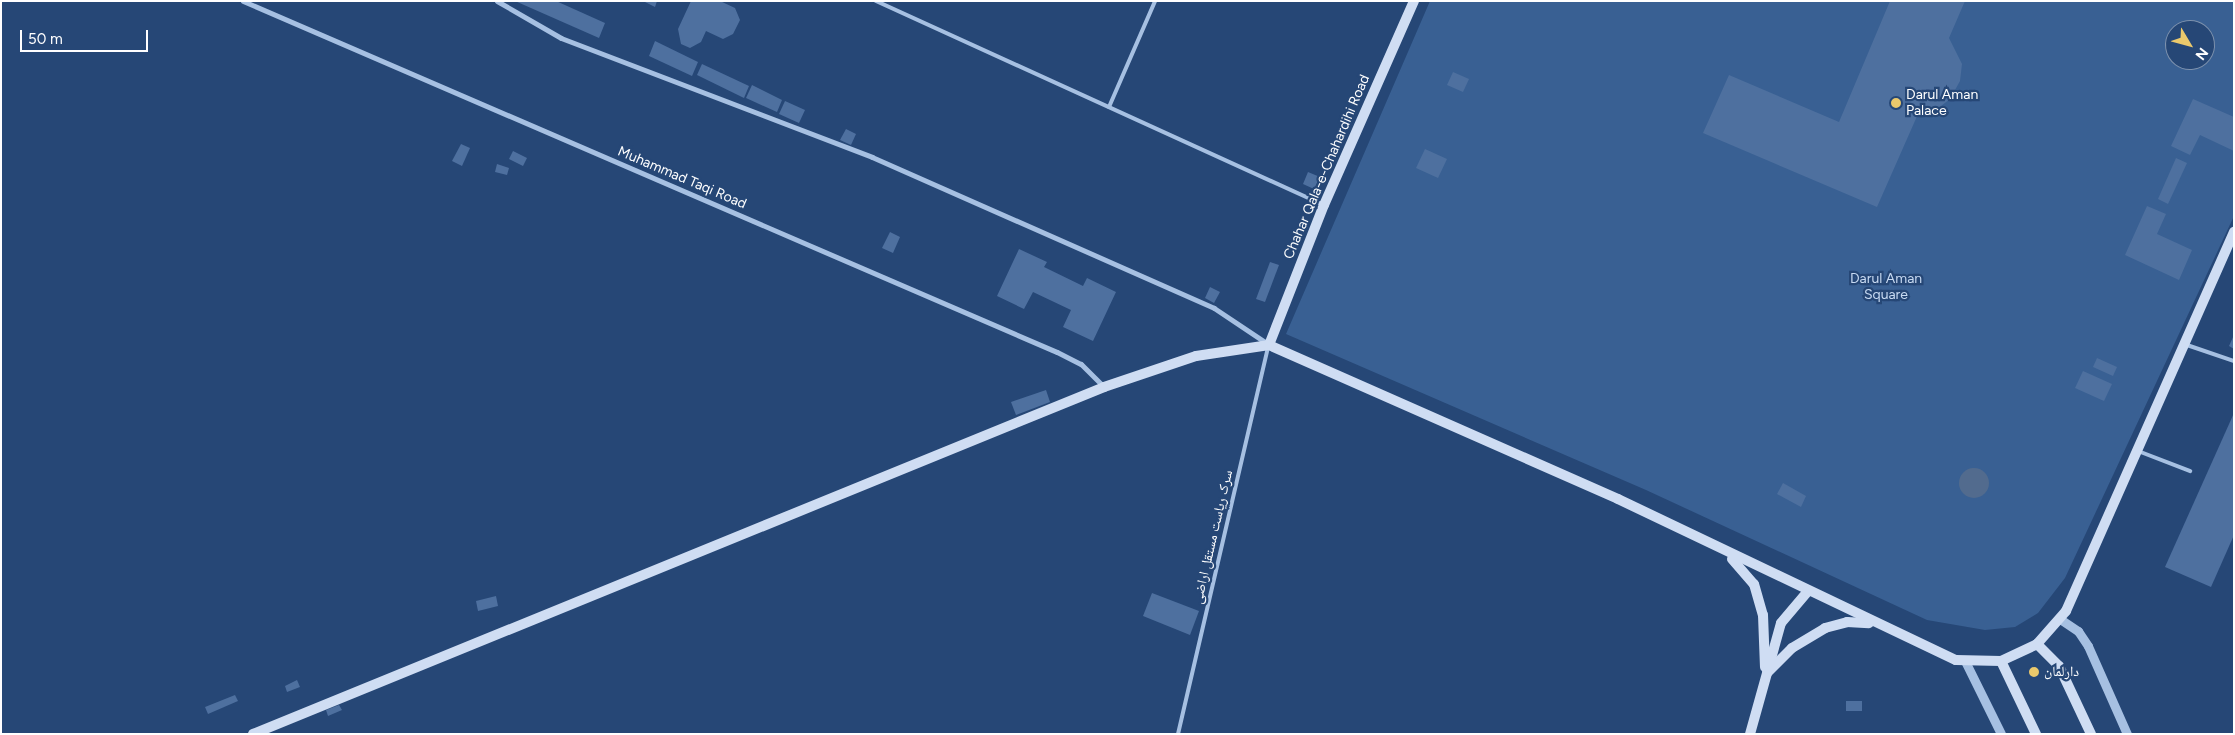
<!DOCTYPE html>
<meta charset="utf-8">
<style>
body{margin:0}
#map{position:relative;width:2235px;height:735px;overflow:hidden;background:#264776;font-family:Figtree,"Noto Naskh Arabic",sans-serif}
div>[style]{position:absolute}
.green>*{inset:0;background:#396093}
.water>*{inset:0;background:#526b8e}
.round{border-radius:50%}
.building>*{inset:0;background:#4e709f}
.service>*{height:4px;margin:-2px;padding:0 2px;transform-origin:2px;border-radius:2px;background:#a6c0e2}
.minor>*{height:5px;margin:-2.5px;padding:0 2.5px;transform-origin:2.5px;border-radius:2.5px;background:#a6c0e2}
.tertiary>*{height:9px;margin:-4.5px;padding:0 4.5px;transform-origin:4.5px;border-radius:4.5px;background:#a6c0e2}
.secondary>*{height:10px;margin:-5px;padding:0 5px;transform-origin:5px;border-radius:5px;background:#cfddf3}
.dots>*{width:14px;height:14px;translate:-50% -50%;box-sizing:border-box;border:2px solid #264776;border-radius:50%}
span{translate:-50% -50%;white-space:nowrap;text-align:center;line-height:1.15;-webkit-text-stroke:4.5px #264776;paint-order:stroke}
.poi-label{font-size:14px;color:#fff}
.left{translate:0 -50%;text-align:left}
.street-label{font-size:14px;color:#fff}
.park-label{font-size:14px;color:#c8daf2}
.frame{position:absolute;inset:0;border:2px solid #fff;pointer-events:none}
.north{position:absolute;left:2165px;top:20px;width:50px;height:50px;box-sizing:border-box;background:#264776;border:1px solid #7d91ad;border-radius:50%;rotate:127deg;font-size:14px;font-weight:700;line-height:20px;text-align:center;color:#fff}
.north::after{content:'';display:block;margin:auto;width:18px;height:22px;background:#ebc96c;clip-path:polygon(50% 0,100% 100%,50% 72%,0 100%)}
.scale{position:absolute;left:20px;top:30px;width:128px;height:22px;box-sizing:border-box;border:2px solid #fff;border-top:0;padding-left:6px;font-size:15px;line-height:18px;white-space:nowrap;color:#fff;-webkit-text-stroke:4px #264776;paint-order:stroke}
</style>
<div id="map">
<div class="green">
<i style="clip-path:polygon(evenodd,1430px 1px,2234px 1px,2234px 216px,2065px 578px,2038px 613px,2015px 627px,1985px 630px,1927px 620px,1646px 490px,1286px 334px,1430px 1px,2175px 30px,2205px 30px,2205px 60px,2175px 60px,2175px 30px)"></i>
</div>
<div class="water">
<i class="round" style="left:1959px;top:468px;width:30px;height:30px"></i>
</div>
<div class="building">
<i style="clip-path:polygon(515px 1px,556px 1px,605px 23px,599px 38px)"></i>
<i style="clip-path:polygon(643px 1px,657px 1px,655px 7px)"></i>
<i style="clip-path:polygon(691px 1px,720px 1px,735px 8px,740px 20px,733px 34px,723px 39px,706px 31px,701px 42px,690px 48px,681px 44px,678px 29px)"></i>
<i style="clip-path:polygon(1890px 1px,1965px 1px,1949px 38px,1962px 64px,1960px 81px,1950px 99px,1941px 106px,1918px 114px,1877px 207px,1703px 133px,1729px 75px,1839px 122px)"></i>
<i style="clip-path:polygon(655px 41px,698px 62px,692px 76px,649px 56px)"></i>
<i style="clip-path:polygon(702px 64px,749px 86px,744px 98px,697px 75px)"></i>
<i style="clip-path:polygon(1453px 72px,1469px 79px,1463px 92px,1447px 85px)"></i>
<i style="clip-path:polygon(752px 85px,782px 100px,777px 112px,746px 98px)"></i>
<i style="clip-path:polygon(2193px 99px,2234px 117px,2234px 151px,2200px 135px,2190px 155px,2171px 146px)"></i>
<i style="clip-path:polygon(785px 101px,805px 110px,799px 123px,779px 114px)"></i>
<i style="clip-path:polygon(846px 129px,856px 134px,851px 145px,840px 140px)"></i>
<i style="clip-path:polygon(461px 144px,470px 148px,462px 166px,452px 161px)"></i>
<i style="clip-path:polygon(1425px 149px,1447px 159px,1438px 178px,1416px 168px)"></i>
<i style="clip-path:polygon(513px 151px,527px 158px,523px 166px,509px 159px)"></i>
<i style="clip-path:polygon(2176px 158px,2187px 163px,2168px 204px,2158px 199px)"></i>
<i style="clip-path:polygon(497px 164px,509px 168px,507px 175px,495px 172px)"></i>
<i style="clip-path:polygon(1308px 172px,1320px 177px,1314px 189px,1303px 184px)"></i>
<i style="clip-path:polygon(2147px 206px,2166px 214px,2157px 234px,2192px 250px,2179px 280px,2125px 255px)"></i>
<i style="clip-path:polygon(890px 232px,900px 237px,893px 253px,882px 248px)"></i>
<i style="clip-path:polygon(1019px 249px,1047px 262px,1044px 267px,1083px 286px,1087px 278px,1116px 292px,1093px 341px,1063px 327px,1071px 310px,1033px 292px,1024px 309px,997px 296px)"></i>
<i style="clip-path:polygon(1270px 262px,1279px 265px,1265px 302px,1256px 299px)"></i>
<i style="clip-path:polygon(1210px 287px,1220px 292px,1214px 303px,1205px 298px)"></i>
<i style="clip-path:polygon(2234px 335px,2234px 349px,2229px 346px)"></i>
<i style="clip-path:polygon(2097px 358px,2117px 367px,2113px 376px,2093px 367px)"></i>
<i style="clip-path:polygon(2083px 371px,2112px 384px,2104px 401px,2075px 388px)"></i>
<i style="clip-path:polygon(1046px 390px,1050px 402px,1016px 415px,1011px 402px)"></i>
<i style="clip-path:polygon(2234px 413px,2234px 535px,2211px 587px,2165px 567px)"></i>
<i style="clip-path:polygon(1783px 483px,1806px 496px,1801px 507px,1777px 494px)"></i>
<i style="clip-path:polygon(1152px 593px,1199px 611px,1190px 635px,1143px 616px)"></i>
<i style="clip-path:polygon(496px 596px,498px 606px,478px 611px,476px 601px)"></i>
<i style="clip-path:polygon(297px 680px,300px 687px,287px 692px,285px 686px)"></i>
<i style="clip-path:polygon(235px 695px,238px 701px,208px 714px,205px 707px)"></i>
<i style="clip-path:polygon(1846px 701px,1862px 701px,1862px 711px,1846px 711px)"></i>
<i style="clip-path:polygon(339px 705px,342px 710px,328px 716px,326px 710px)"></i>
</div>
<div class="service">
<i style="left:876px;top:1px;width:492px;rotate:24.5deg"></i>
<i style="left:1109px;top:107px;width:116px;rotate:-66.5deg"></i>
<i style="left:2184px;top:344px;width:53px;rotate:18.8deg"></i>
<i style="left:2138px;top:451px;width:56px;rotate:21deg"></i>
<i style="left:1178px;top:734px;width:397px;rotate:-76.9deg"></i>
</div>
<div class="minor">
<i style="left:243px;top:1px;width:886px;rotate:23.33deg"></i>
<i style="left:1057px;top:352px;width:27px;rotate:27deg"></i>
<i style="left:1081px;top:364px;width:33px;rotate:45deg"></i>
<i style="left:497px;top:1px;width:74px;rotate:30deg"></i>
<i style="left:561px;top:38px;width:333px;rotate:20.9deg"></i>
<i style="left:872px;top:157px;width:374px;rotate:23.8deg"></i>
<i style="left:1214px;top:308px;width:65px;rotate:33.7deg"></i>
</div>
<div class="tertiary">
<i style="left:2060px;top:619px;width:22px;rotate:34deg"></i>
<i style="left:2078px;top:631px;width:18px;rotate:56deg"></i>
<i style="left:2088px;top:646px;width:96px;rotate:66.1deg"></i>
<i style="left:1965px;top:661px;width:81px;rotate:63.7deg"></i>
</div>
<div class="secondary">
<i style="left:1269px;top:345px;width:150px;rotate:-68.6deg"></i>
<i style="left:1324px;top:205px;width:223px;rotate:-66.2deg"></i>
<i style="left:1732px;top:559px;width:33px;rotate:49deg"></i>
<i style="left:1754px;top:584px;width:32px;rotate:74deg"></i>
<i style="left:1763px;top:615px;width:52px;rotate:87.8deg"></i>
<i style="left:2037px;top:644px;width:31px;rotate:45deg"></i>
<i style="left:2059px;top:666px;width:75px;rotate:64.8deg"></i>
<i style="left:2001px;top:661px;width:81px;rotate:64.4deg"></i>
<i style="left:1767px;top:673px;width:35px;rotate:-45deg"></i>
<i style="left:1792px;top:648px;width:39px;rotate:-31deg"></i>
<i style="left:1825px;top:628px;width:23px;rotate:-15deg"></i>
<i style="left:1847px;top:622px;width:22px;rotate:3deg"></i>
<i style="left:253px;top:734px;width:919px;rotate:-22.18deg"></i>
<i style="left:1104px;top:387px;width:97px;rotate:-18.6deg"></i>
<i style="left:1196px;top:356px;width:74px;rotate:-8.6deg"></i>
<i style="left:1269px;top:345px;width:381px;rotate:23.8deg"></i>
<i style="left:1618px;top:499px;width:374px;rotate:25.5deg"></i>
<i style="left:1956px;top:660px;width:45px;rotate:1.3deg"></i>
<i style="left:2001px;top:661px;width:40px;rotate:-25deg"></i>
<i style="left:2037px;top:644px;width:44px;rotate:-48.7deg"></i>
<i style="left:2066px;top:611px;width:415px;rotate:-66.1deg"></i>
<i style="left:1750px;top:734px;width:115px;rotate:-74.4deg"></i>
<i style="left:1781px;top:623px;width:42px;rotate:-49.8deg"></i>
</div>
<div class="dots">
<i style="left:1896px;top:103px;background:#ebc96c"></i>
<i style="left:2034px;top:672px;background:#ebc96c"></i>
</div>
<div class="poi-label">
<span class="left" style="left:1906px;top:103px">Darul Aman<br>Palace</span>
<span class="left" style="left:2044px;top:672px">دارلمان</span>
</div>
<div class="street-label">
<span style="left:1327px;top:167px;rotate:-67deg">Chahar Qala-e-Chahardihi Road</span>
<span style="left:682px;top:178px;rotate:23deg">Muhammad Taqi Road</span>
<span style="left:1213px;top:537px;rotate:-77deg">سرک ریاست مستقل اراضی</span>
</div>
<div class="park-label">
<span style="left:1886px;top:287px">Darul Aman<br>Square</span>
</div>
<div class="frame"></div>
<div class="north">N</div>
<div class="scale">50 m</div>
</div>
